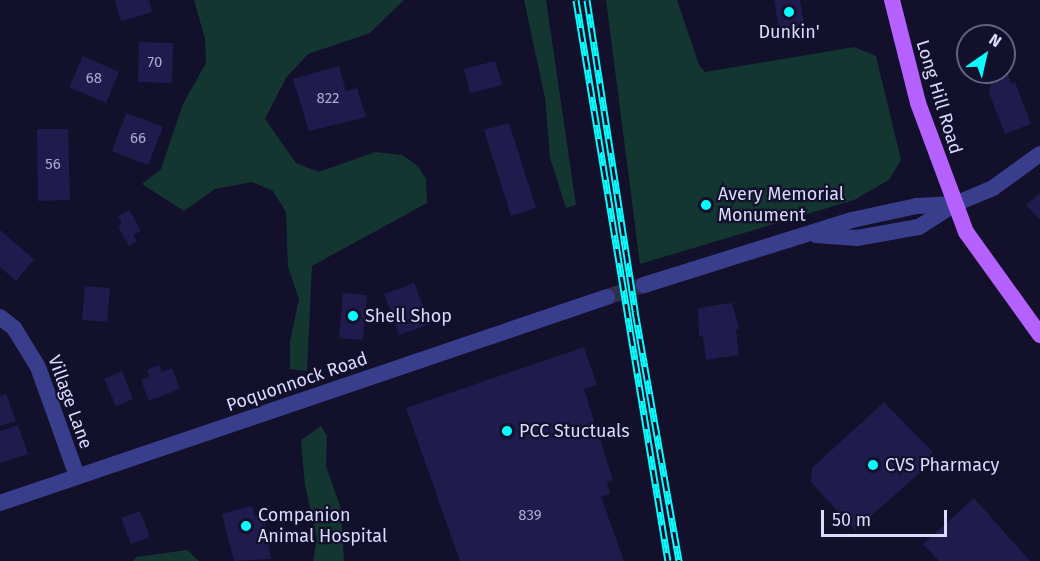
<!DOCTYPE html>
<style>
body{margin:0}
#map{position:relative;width:1040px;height:561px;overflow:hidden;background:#12102b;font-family:"Fira Sans",sans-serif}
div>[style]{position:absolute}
.green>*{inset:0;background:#133631}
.building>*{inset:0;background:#201b4d}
.tertiary-tunnel>*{height:16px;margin-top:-8px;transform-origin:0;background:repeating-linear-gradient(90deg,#302e4b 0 16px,transparent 0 24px)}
.minor>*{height:16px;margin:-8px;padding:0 8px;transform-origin:8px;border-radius:8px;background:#393e8c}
.tertiary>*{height:16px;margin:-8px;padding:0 8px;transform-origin:8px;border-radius:8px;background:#393e8c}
.primary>*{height:16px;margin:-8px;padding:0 8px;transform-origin:8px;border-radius:8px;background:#b561ff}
.rail>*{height:7px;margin-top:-3.5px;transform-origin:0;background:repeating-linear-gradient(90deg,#12102b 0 14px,#06feff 0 28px);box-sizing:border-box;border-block:2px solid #06feff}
.dots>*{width:16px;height:16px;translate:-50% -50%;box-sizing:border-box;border:3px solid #12102b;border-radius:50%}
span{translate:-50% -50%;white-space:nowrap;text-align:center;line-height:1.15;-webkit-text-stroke:4.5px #12102b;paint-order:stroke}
.number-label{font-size:15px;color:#acaad2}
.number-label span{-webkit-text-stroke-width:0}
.poi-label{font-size:18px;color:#dbdaff}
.left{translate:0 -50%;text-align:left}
.street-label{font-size:18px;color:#dbdaff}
.north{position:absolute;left:956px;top:24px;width:60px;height:60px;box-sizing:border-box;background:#12102b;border:2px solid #626180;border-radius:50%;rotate:34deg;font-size:16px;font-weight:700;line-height:24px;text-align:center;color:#dbdaff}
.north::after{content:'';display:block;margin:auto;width:21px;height:27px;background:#06feff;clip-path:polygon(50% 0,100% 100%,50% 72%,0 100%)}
.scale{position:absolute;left:821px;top:510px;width:126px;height:27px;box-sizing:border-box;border:3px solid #dbdaff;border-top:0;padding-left:8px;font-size:18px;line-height:21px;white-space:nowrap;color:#dbdaff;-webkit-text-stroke:4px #12102b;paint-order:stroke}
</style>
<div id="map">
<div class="green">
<i style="clip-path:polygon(194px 0,404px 0,370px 33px,308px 54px,286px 78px,265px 119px,296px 163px,319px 172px,375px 152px,402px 155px,418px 166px,426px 179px,427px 203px,312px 266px,307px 371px,290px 369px,290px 341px,299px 299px,288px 267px,286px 212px,273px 191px,252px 182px,215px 189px,184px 211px,142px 184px,161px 169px,183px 104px,206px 63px,205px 39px)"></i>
<i style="clip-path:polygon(524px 0,546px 0,576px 205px,566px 208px,550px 158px,545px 98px)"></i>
<i style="clip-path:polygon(606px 0,677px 0,699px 65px,705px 72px,854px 47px,876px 56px,901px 160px,889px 180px,854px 200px,640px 264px)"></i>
<i style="clip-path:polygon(321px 426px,327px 436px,326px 466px,341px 509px,344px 561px,313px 561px,317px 539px,305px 485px,301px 440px)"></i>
<i style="clip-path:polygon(187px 550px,199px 561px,133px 561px,136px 557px)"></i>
</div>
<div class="building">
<i style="clip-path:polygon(115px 0,149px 0,152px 12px,121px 21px)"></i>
<i style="clip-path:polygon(774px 0,800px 0,804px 24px,779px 29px)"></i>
<i style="clip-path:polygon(139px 42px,173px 43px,172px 83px,138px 82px)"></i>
<i style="clip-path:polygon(83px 56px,119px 72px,106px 103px,69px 87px)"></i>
<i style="clip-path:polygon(495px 61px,502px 85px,470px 93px,464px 69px)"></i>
<i style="clip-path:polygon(339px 66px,346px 91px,357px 88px,366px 117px,309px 131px,293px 79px)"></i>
<i style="clip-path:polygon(1006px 69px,1011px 83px,1015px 82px,1031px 124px,1005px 134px,989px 93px,993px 74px)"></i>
<i style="clip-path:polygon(126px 113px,163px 127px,148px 165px,112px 151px)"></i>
<i style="clip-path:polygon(509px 123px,536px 208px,511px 216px,484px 130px)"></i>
<i style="clip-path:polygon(37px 129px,68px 129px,70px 200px,38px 201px)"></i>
<i style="clip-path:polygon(1040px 193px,1040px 220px,1026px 205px)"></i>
<i style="clip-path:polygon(129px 210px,141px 231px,133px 235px,137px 241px,129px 246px,118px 226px,122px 223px,118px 216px)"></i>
<i style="clip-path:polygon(0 230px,34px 259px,16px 281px,0 267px)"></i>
<i style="clip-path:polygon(414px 283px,430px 324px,399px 335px,384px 294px)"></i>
<i style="clip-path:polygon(85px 286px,110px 288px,107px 322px,82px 320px)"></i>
<i style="clip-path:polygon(343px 293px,367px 295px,363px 340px,339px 338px)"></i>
<i style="clip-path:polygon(732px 303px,739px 329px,736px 329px,739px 355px,706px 360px,703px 336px,699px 336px,698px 308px)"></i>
<i style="clip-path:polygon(584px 347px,597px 385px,584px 389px,613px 480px,607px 482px,610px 493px,601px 497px,624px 561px,460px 561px,406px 408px)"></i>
<i style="clip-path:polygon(159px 365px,162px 372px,172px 368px,180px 389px,149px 401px,141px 380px,150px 377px,147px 370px)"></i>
<i style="clip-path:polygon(122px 371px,133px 399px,116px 406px,104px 379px)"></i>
<i style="clip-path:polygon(6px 394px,16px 421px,0 426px,0 396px)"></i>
<i style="clip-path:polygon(884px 402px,932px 451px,932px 462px,855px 530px,811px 482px,812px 468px)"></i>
<i style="clip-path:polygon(18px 425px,28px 454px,0 463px,0 431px)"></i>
<i style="clip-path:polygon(974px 498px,1030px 561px,939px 561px,923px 544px)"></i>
<i style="clip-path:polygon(252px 506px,255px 516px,264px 514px,271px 559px,234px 561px,222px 514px)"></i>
<i style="clip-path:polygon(140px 511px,150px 537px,131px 544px,121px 518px)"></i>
</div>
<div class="tertiary-tunnel">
<i style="left:607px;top:297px;width:39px;rotate:-18deg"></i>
</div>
<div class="minor">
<i style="left:955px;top:204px;width:41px;rotate:-22.8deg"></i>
<i style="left:993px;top:188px;width:58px;rotate:-35.9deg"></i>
<i style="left:0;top:317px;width:18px;rotate:38deg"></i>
<i style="left:14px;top:328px;width:46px;rotate:58.4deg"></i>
<i style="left:38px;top:367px;width:116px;rotate:70.3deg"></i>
</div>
<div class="tertiary">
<i style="left:816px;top:235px;width:41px;rotate:4.2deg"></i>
<i style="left:857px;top:238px;width:63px;rotate:-10.1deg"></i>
<i style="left:919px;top:227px;width:43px;rotate:-32.6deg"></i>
<i style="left:644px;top:285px;width:218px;rotate:-17.4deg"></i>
<i style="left:852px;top:220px;width:66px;rotate:-12.2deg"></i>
<i style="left:917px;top:206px;width:38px;rotate:-3deg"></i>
<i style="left:0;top:503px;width:641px;rotate:-18.75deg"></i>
</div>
<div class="primary">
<i style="left:892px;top:0;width:106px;rotate:75.8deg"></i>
<i style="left:918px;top:103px;width:138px;rotate:69.6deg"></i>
<i style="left:966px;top:232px;width:127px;rotate:54.3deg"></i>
</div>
<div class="rail">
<i style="left:576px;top:0;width:568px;rotate:80.69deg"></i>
<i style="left:587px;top:0;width:315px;rotate:81.2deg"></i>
<i style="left:635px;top:311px;width:254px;rotate:80deg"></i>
</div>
<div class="dots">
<i style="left:789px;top:12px;background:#06feff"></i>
<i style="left:706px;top:205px;background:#06feff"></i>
<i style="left:353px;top:316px;background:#06feff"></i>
<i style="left:507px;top:431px;background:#06feff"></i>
<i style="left:873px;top:465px;background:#06feff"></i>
<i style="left:246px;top:526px;background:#06feff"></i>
</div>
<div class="number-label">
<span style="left:155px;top:63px">70</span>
<span style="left:94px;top:79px">68</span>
<span style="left:328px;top:99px">822</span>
<span style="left:138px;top:139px">66</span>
<span style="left:53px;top:165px">56</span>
<span style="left:530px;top:516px">839</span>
</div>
<div class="poi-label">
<span style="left:789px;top:32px">Dunkin'</span>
<span class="left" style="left:718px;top:205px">Avery Memorial<br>Monument</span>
<span class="left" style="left:365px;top:316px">Shell Shop</span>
<span class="left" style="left:519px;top:431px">PCC Stuctuals</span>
<span class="left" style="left:885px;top:465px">CVS Pharmacy</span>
<span class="left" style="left:258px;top:526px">Companion<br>Animal Hospital</span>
</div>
<div class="street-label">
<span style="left:939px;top:97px;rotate:73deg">Long Hill Road</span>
<span style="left:297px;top:382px;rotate:-19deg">Poquonnock Road</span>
<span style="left:70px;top:402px;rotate:70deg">Village Lane</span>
</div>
<div class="north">N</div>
<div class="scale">50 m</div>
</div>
